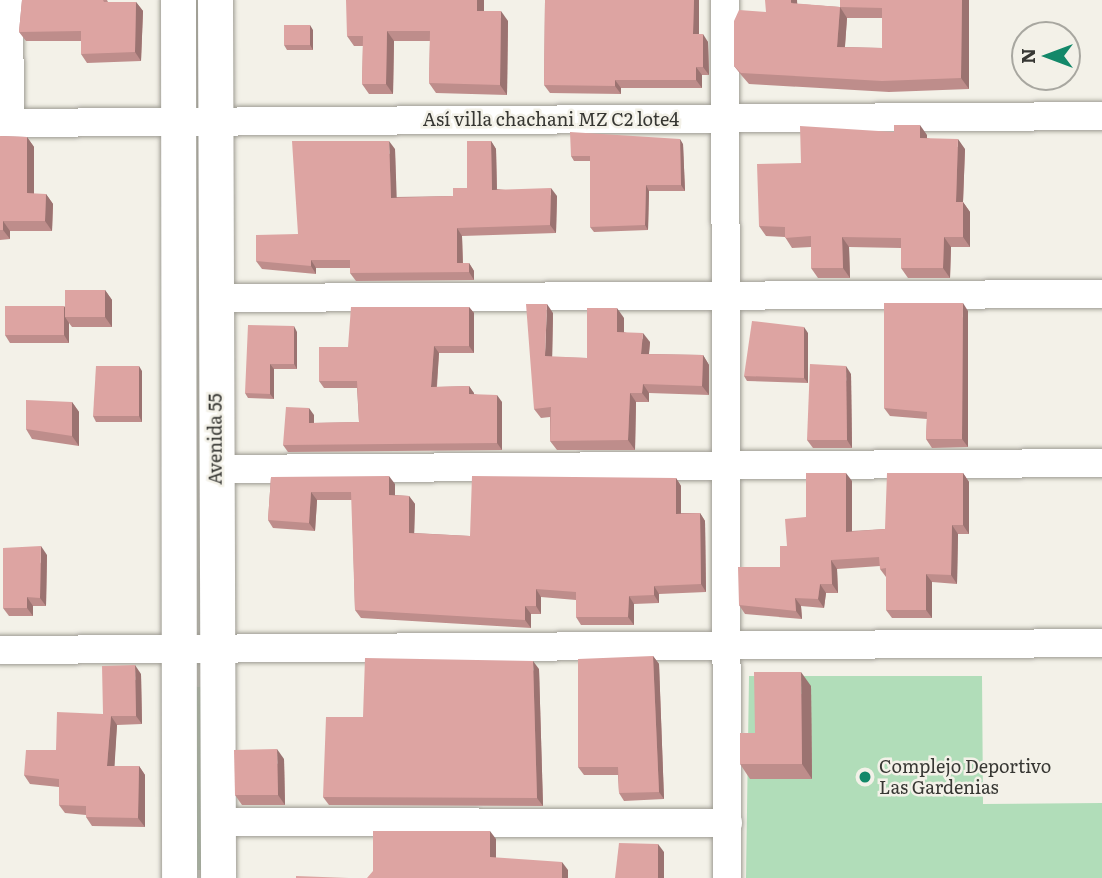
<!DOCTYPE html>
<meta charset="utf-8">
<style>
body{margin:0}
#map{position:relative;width:1102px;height:878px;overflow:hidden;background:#f3f1e8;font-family:Literata,serif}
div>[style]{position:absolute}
.green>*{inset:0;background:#b1ddb9}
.roads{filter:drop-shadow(0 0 2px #9e9c93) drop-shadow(0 0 2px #9e9c93)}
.minor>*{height:28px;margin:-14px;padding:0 14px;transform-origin:14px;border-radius:14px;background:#fff}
.tertiary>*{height:35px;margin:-17.5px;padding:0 17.5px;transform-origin:17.5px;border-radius:17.5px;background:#fff}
.wall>*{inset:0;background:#be8d8b}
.shaded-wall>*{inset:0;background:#9b7371}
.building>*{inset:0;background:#dda4a2}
.dots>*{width:19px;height:19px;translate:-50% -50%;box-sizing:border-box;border:4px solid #f3f1e8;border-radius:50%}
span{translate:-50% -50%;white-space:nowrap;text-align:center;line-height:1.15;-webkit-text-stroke:5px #f3f1e8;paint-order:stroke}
.street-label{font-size:18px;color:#373733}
.poi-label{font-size:18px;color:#373733}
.left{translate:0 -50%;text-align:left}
.north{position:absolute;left:1011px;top:21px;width:70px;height:70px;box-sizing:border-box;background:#f3f1e8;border:2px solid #a8a7a0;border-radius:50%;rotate:270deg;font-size:19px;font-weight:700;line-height:28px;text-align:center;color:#373733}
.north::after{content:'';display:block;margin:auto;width:24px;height:32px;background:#138869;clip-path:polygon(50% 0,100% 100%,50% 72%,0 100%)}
</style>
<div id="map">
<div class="green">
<i style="clip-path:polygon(749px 676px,982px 676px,983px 804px,1102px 803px,1102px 878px,746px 878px)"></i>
<i style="clip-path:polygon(191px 687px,203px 687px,204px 870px,192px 870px)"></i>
</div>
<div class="roads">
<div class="minor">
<i style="left:9px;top:0;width:123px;rotate:89.5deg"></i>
<i style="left:725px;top:0;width:878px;rotate:89.87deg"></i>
<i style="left:0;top:123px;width:1102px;rotate:-0.36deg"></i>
<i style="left:216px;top:298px;width:886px;rotate:-0.26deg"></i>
<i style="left:214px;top:469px;width:888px;rotate:-0.39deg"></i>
<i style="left:0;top:650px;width:1102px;rotate:-0.36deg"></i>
<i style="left:217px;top:822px;width:511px;rotate:0.11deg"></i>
</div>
<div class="tertiary">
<i style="left:178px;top:0;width:878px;rotate:89.93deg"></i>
<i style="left:215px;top:0;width:878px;rotate:89.8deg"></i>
</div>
</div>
<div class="wall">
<i style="clip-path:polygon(22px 0,107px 0,108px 2px,136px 2px,143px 11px,141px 61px,87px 63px,81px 54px,81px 41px,26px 41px,19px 32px)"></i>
<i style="clip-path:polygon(484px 0,484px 11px,508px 21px,507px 95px,436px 93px,429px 83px,430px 41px,394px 41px,393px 94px,369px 94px,362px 84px,363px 46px,354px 46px,347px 36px)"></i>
<i style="clip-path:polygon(545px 0,699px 0,699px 34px,708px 42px,709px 75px,702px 75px,702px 88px,621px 88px,621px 94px,550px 93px,544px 85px)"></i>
<i style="clip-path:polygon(evenodd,840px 0,969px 0,969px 89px,889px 92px,749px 84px,742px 76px,734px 66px,766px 12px,798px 4px,840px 7px,840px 0,847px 18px,882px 18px,882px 48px,845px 47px,847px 18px)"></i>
<i style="clip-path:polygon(313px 30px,313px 50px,287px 50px,284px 45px)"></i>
<i style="clip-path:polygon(927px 135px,927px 138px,965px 149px,963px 202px,970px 212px,970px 247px,951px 247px,950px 278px,908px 278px,901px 268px,901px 248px,849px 247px,850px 278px,818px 278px,811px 268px,811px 247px,792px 248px,785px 237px,766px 236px,759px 226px,801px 163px)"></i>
<i style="clip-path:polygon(0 136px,27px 137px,34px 147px,34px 194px,46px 194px,53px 204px,52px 231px,10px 231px,10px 239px,0 240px)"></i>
<i style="clip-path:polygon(491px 141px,496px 149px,497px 189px,557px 196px,556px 233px,462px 236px,463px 263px,469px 263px,474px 271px,474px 280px,356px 281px,350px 273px,350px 268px,316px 268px,316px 274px,262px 269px,256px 261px,298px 234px,395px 149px,396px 197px,453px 196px,467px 188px)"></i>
<i style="clip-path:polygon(683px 144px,685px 191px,649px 191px,648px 230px,594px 232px,590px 227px,590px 161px,574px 161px,571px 156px)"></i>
<i style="clip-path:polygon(105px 290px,112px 300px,112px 327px,72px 327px,69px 323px,69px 343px,10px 343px,5px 335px,64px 306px,65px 308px)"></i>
<i style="clip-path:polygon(469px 307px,474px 313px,474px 353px,439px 353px,437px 387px,469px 386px,474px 394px,502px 402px,502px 450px,288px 452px,283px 445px,314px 415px,314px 423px,359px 422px,357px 388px,324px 388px,319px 381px,348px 347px)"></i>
<i style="clip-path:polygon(968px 311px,968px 447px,932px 448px,926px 439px,927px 419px,890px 416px,884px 408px)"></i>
<i style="clip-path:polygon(553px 313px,552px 357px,587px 358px,624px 318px,624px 332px,650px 342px,649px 354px,703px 355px,709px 365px,709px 395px,649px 393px,649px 402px,636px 402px,635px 450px,557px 450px,550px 441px,550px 417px,541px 418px,534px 409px)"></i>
<i style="clip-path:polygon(297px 332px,297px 369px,274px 369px,274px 399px,248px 398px,245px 393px)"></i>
<i style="clip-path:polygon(808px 333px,808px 383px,747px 381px,744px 376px)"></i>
<i style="clip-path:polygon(142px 371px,142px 422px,96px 422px,93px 416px)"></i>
<i style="clip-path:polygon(851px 374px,852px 448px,813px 448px,807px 440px)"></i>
<i style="clip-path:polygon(72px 402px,79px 412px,79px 446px,32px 439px,26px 429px)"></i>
<i style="clip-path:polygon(963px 473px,969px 482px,969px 534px,958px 534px,957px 584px,932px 582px,932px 618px,892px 618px,886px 610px,886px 577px,880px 569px,880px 566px,837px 569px,838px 593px,826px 593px,824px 608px,801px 606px,802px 619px,745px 614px,739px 605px,780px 567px,787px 546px,806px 517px,852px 481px,852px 531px,885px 529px)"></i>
<i style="clip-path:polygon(271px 477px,395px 484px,395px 495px,409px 496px,415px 504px,414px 533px,470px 536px,676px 478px,681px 486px,681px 513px,700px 513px,705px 521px,706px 592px,659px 594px,659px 603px,634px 604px,634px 625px,581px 625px,576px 617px,576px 600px,541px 597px,541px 614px,531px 614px,531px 628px,361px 618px,355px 610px,352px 500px,317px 500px,315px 531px,273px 528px,268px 520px)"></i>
<i style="clip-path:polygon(47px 555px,46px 606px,33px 606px,33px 616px,9px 616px,3px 608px)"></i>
<i style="clip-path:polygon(653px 656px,659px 664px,664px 799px,624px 801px,619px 793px,618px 775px,584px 775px,578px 767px)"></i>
<i style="clip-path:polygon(539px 669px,543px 806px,329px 805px,323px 797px,363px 717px)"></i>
<i style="clip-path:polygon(141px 674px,142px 724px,117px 725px,114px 766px,139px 766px,145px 775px,145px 827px,92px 826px,86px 817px,86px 815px,65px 813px,59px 805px,59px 787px,30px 784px,24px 775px,103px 714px)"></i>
<i style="clip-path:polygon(811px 686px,812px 779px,750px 779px,740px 764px,755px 733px)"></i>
<i style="clip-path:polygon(284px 759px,285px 805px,242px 805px,235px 795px)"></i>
</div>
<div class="shaded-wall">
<i style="clip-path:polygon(477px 0,484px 0,484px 21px,477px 11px)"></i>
<i style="clip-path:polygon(694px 0,699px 0,699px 42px,693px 34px)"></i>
<i style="clip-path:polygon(791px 0,797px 0,798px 14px,791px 3px)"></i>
<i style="clip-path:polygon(962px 0,969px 0,969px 89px,961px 78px)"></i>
<i style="clip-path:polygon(136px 2px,143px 11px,141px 61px,135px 52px)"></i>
<i style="clip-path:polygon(840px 7px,847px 18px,844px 58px,837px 47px)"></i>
<i style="clip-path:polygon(501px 11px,508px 21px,507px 95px,500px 85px)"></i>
<i style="clip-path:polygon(310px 25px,313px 30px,313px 50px,310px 45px)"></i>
<i style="clip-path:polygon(387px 31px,394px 41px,393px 94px,386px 84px)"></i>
<i style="clip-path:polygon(703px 34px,708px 42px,709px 75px,703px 67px)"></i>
<i style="clip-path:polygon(696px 67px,702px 75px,702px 88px,696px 80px)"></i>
<i style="clip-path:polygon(615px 80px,621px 88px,621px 94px,615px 86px)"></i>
<i style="clip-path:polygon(920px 125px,927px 135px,927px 148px,920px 138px)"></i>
<i style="clip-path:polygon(27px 137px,34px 147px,34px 203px,27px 193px)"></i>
<i style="clip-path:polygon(680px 139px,683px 144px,685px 191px,681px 185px)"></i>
<i style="clip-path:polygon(958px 139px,965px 149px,963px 202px,970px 212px,970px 247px,963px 237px,956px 202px)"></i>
<i style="clip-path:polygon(389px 141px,395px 149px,397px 206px,391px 198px)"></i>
<i style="clip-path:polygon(491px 141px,496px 149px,497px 197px,492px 190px)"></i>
<i style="clip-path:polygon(646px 185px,649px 191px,648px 230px,645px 225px)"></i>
<i style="clip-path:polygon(551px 188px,557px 196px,556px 233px,550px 225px)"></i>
<i style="clip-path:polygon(46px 194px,53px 204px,52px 231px,45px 221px)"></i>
<i style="clip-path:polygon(3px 221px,10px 231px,10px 239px,3px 230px)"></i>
<i style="clip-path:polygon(457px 228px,462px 236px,463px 271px,457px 263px)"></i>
<i style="clip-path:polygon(842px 237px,849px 247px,850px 278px,843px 268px)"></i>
<i style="clip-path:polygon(944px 237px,951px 247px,950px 278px,943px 268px)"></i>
<i style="clip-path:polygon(311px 260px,316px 268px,316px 274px,311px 266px)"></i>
<i style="clip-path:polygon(469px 263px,474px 271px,474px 280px,469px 272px)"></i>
<i style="clip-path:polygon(105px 290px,112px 300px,112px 327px,105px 317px)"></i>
<i style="clip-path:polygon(963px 303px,968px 311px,968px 447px,962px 439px)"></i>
<i style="clip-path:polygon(547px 304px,553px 313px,552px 366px,545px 356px)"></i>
<i style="clip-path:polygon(64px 306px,69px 314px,65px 317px,69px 323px,69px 343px,64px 335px)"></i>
<i style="clip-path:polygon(469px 307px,474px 313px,474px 353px,469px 346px)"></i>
<i style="clip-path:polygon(617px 308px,624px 318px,624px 341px,617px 332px)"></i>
<i style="clip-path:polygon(294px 326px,297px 332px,297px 369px,294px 364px)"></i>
<i style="clip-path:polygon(804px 327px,808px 333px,808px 383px,804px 378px)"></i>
<i style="clip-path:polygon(643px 333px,650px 342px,648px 363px,641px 354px)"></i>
<i style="clip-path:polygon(434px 346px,439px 353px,436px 394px,431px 387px)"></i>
<i style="clip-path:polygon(703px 355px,709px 365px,709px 395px,702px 386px)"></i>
<i style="clip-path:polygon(270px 364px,274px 369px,274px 399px,270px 394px)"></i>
<i style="clip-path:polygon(139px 366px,142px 371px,142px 422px,139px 416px)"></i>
<i style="clip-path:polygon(846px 366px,851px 374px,852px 448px,847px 440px)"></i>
<i style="clip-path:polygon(643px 384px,649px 393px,649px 402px,642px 393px)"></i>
<i style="clip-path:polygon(469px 386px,474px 393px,474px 401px,469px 394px)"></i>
<i style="clip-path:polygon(630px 393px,636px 402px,635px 450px,628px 440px)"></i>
<i style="clip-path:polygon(497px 395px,502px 402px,502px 450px,497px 443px)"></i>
<i style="clip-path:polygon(72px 402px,79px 412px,79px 446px,72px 436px)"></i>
<i style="clip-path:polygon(309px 408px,314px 415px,314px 430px,309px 423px)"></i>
<i style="clip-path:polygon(846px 473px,852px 481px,852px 540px,846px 532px)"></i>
<i style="clip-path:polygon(963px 473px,969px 482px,969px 534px,963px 525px)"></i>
<i style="clip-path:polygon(389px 476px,395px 484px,395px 503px,389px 495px)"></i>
<i style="clip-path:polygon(676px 478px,681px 486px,681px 522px,676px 514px)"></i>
<i style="clip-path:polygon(311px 492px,317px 500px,315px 531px,309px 523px)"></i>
<i style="clip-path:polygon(409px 496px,415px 504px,414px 541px,409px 533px)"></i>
<i style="clip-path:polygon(700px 513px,705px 521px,706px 592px,701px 584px)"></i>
<i style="clip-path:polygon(952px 525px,958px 534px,957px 584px,951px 575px)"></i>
<i style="clip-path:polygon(41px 546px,47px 555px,46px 606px,40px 598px)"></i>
<i style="clip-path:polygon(831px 560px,837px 569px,838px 593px,832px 584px)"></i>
<i style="clip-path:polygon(926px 574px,932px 582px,932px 618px,926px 610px)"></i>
<i style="clip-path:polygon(820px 584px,826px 593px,824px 608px,818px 599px)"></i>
<i style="clip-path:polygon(654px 586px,659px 594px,659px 603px,654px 595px)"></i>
<i style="clip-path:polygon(536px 589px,541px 597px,541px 614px,536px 606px)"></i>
<i style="clip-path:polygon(629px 596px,634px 604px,634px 625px,628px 617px)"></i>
<i style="clip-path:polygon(27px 597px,33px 606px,33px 616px,27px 608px)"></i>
<i style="clip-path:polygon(795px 598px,801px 606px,802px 619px,796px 611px)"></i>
<i style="clip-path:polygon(525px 606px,531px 614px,531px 628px,525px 620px)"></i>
<i style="clip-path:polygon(653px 656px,659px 664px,664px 799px,659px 792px)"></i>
<i style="clip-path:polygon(533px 661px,539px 669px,543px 806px,537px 798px)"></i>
<i style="clip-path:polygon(135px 665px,141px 674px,142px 724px,136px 716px)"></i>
<i style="clip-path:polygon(801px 672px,811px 686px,812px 779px,802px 764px)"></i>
<i style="clip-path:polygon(111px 716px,117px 725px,114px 775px,107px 766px)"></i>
<i style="clip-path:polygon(277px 749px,284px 759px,285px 805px,278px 795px)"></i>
<i style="clip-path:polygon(139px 766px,145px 775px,145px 827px,138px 818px)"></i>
<i style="clip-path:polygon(490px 831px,496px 839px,496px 865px,490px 857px)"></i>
<i style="clip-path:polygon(658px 844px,664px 852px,664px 878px,658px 878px)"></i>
<i style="clip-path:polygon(562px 862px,568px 870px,568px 878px,562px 878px)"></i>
</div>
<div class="building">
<i style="clip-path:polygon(22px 0,103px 0,104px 2px,136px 2px,135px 52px,81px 54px,81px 31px,19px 32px)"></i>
<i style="clip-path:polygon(346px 0,477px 0,477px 11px,501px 11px,500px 85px,429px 83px,430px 31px,387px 31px,386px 84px,362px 84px,363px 36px,347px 36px)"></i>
<i style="clip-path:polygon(545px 0,694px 0,693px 34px,703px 34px,703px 67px,696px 67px,696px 80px,615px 80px,615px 86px,544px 85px)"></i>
<i style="clip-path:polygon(evenodd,765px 0,791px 0,791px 3px,840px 7px,840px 0,962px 0,961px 78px,882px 81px,741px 73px,734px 66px,734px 21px,739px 10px,766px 12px,765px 0,840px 7px,882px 8px,882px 48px,837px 47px,840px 7px)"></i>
<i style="clip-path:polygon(284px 25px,310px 25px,310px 45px,284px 45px)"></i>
<i style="clip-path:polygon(894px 125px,920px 125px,920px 138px,958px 139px,956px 202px,963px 202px,963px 237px,944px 237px,943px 268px,901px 268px,901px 238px,842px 237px,843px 268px,811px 268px,811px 236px,785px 238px,785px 227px,759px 226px,757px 164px,801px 163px,800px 126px,894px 132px)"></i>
<i style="clip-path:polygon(570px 132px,680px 139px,681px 185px,646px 185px,645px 225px,590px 227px,590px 156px,571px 156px)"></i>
<i style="clip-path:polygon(0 136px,27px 137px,27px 193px,46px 194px,45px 221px,3px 221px,3px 230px,0 230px)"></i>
<i style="clip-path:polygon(292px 141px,389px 141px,391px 198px,453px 196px,453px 188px,467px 188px,467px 141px,491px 141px,492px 190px,551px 188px,550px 225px,457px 228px,457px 263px,469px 263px,469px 272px,350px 273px,350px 260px,311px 260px,311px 266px,256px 261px,256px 235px,298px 234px)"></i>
<i style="clip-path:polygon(65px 290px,105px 290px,105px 317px,65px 317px)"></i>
<i style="clip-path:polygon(884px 303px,963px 303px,962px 439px,926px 439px,927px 412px,884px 408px)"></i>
<i style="clip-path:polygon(526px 304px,547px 304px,545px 356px,587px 358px,587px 308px,617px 308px,617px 332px,643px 333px,641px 354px,703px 355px,702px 386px,643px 384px,642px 393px,630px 393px,628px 440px,550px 441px,551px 407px,534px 409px)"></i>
<i style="clip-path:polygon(5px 306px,64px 306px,64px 335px,5px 335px)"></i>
<i style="clip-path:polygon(351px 307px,469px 307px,469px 346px,434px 346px,431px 387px,469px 386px,469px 394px,497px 395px,497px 443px,283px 445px,286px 407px,309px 408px,309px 423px,359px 422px,357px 381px,319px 381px,319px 347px,348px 347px)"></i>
<i style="clip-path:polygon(752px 321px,804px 327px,804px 378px,744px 376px)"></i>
<i style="clip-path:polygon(248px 325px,294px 326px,294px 364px,270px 364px,270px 394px,245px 393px)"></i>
<i style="clip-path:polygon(810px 364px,846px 366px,847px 440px,807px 440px)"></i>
<i style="clip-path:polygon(96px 366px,139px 366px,139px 416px,93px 416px)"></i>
<i style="clip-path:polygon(26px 400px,72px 402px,72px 436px,26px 429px)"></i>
<i style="clip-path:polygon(806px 473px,846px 473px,846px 532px,885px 529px,887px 473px,963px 473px,963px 525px,952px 525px,951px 575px,926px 574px,926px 610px,886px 610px,886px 568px,880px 569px,879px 557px,831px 560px,832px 584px,820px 584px,818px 599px,795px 598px,796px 611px,739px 605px,738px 567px,780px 567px,780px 546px,787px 546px,785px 519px,806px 517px)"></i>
<i style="clip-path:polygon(389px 476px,389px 495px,409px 496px,409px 533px,470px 536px,472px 476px,676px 478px,676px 514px,700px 513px,701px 584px,654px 586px,654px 595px,629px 596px,628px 617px,576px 617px,576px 592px,536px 589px,536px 606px,525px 606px,525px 620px,355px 610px,351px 492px,311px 492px,309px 523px,268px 520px,271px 477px)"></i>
<i style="clip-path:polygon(41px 546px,40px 598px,27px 597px,27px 608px,3px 608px,3px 548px)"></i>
<i style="clip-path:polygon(653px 656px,659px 792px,619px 793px,618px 767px,578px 767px,578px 659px)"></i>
<i style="clip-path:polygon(365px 658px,533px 661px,537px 798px,323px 797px,326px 717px,363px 717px)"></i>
<i style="clip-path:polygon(135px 665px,136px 716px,111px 716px,107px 766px,139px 766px,138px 818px,86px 817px,86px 806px,59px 805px,59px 779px,24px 775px,26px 750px,56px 750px,57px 712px,103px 714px,102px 666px)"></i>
<i style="clip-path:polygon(754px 672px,801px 672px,802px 764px,740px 764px,740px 733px,755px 733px)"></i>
<i style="clip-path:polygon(277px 749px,278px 795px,235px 795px,234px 750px)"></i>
<i style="clip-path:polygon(373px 831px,490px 831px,490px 857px,562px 862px,562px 878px,367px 878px,373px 871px)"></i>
<i style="clip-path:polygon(619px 843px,658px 844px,658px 878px,615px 878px)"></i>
<i style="clip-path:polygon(296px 876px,349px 878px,296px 878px)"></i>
</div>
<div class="dots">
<i style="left:865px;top:777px;background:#138869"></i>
</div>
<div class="street-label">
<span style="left:551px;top:119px">Así villa chachani MZ C2 lote4</span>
<span style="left:215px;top:439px;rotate:-90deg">Avenida 55</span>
</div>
<div class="poi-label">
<span class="left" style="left:879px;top:777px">Complejo Deportivo<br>Las Gardenias</span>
</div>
<div class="north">N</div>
</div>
